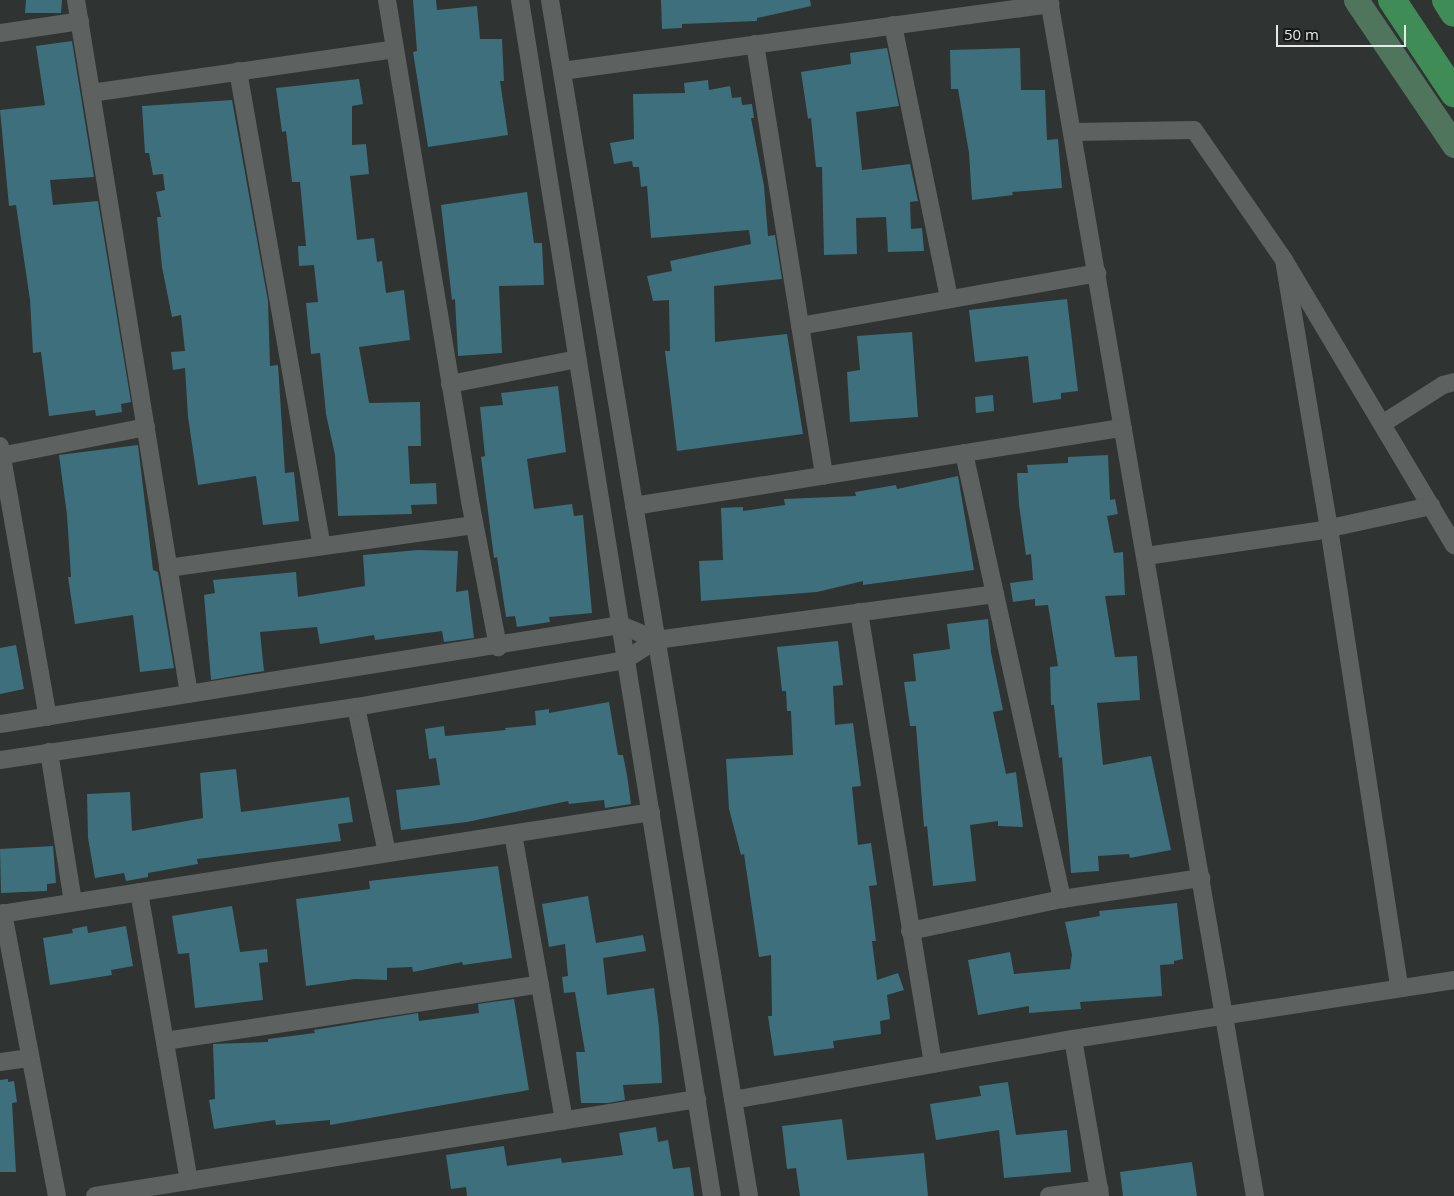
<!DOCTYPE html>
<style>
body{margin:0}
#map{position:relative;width:1454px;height:1196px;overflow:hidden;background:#2f3332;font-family:"Open Sans",sans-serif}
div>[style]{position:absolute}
.building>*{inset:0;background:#3e6f7c}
.street>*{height:18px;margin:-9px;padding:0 9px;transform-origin:9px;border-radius:9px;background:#5d6160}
.secondary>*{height:25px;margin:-12.5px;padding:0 12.5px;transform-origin:12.5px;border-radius:12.5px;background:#4f765c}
.primary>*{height:28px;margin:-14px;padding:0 14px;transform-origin:14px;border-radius:14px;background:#408c57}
span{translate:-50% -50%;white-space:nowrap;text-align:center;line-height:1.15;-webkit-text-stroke:4px #181a1a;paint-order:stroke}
.scale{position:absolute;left:1276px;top:25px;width:130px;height:22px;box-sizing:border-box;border:2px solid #e6e9e8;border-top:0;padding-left:6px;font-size:15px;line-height:18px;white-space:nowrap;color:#e6e9e8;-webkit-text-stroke:4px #181a1a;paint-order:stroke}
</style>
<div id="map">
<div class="building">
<i style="clip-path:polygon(26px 0,62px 0,61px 13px,25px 13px)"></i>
<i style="clip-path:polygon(413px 0,436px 0,437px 10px,477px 6px,480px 39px,502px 39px,504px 81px,500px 81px,508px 135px,428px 147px,413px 52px,417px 51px)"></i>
<i style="clip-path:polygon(661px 0,810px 0,811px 6px,757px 18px,757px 21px,682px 24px,682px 28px,662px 29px)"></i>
<i style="clip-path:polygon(72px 41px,94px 177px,50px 180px,53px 205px,98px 201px,131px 402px,121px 404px,122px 412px,96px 416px,95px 410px,49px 416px,41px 352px,33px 353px,30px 300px,16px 205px,9px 206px,0 110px,45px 105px,36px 46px)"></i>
<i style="clip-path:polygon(887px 48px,899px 106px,856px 112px,862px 170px,910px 164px,918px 201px,910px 202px,911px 229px,922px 228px,924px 251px,888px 252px,886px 217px,856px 218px,857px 254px,824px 255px,822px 167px,816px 167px,811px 118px,808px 119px,801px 72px,851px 64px,850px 53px)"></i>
<i style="clip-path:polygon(1020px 48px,1021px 90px,1045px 90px,1047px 140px,1058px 139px,1062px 188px,1012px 192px,1013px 195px,972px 200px,969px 153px,958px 89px,951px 89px,950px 50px)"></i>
<i style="clip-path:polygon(359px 79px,363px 104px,352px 106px,352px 145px,366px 144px,369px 174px,350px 176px,357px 240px,374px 238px,377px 262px,382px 261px,386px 293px,404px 290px,410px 340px,359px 347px,369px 403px,420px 402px,421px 446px,408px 446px,410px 484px,436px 483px,437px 504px,411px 505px,412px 514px,338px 516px,335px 455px,326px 414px,320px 353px,311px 354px,306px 303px,318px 302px,314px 265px,299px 266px,298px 246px,306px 246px,300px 182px,292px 182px,286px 131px,282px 132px,276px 88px)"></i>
<i style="clip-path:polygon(708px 80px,709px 90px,730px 86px,732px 98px,741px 97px,742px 105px,752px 104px,754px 118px,751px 118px,764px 186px,768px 236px,775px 235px,782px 279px,714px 286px,715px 342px,787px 334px,803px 434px,677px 451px,665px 351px,670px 351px,669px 300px,653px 301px,647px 276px,672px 271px,670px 261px,751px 244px,749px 230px,651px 238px,647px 186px,641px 187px,639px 167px,633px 167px,632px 161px,614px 164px,610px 143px,634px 139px,633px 94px,685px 93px,684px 83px)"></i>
<i style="clip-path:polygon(232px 100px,268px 301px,270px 366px,278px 365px,285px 473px,294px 472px,299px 521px,263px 525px,256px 476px,198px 485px,188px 417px,185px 368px,173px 370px,171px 352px,185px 351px,181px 315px,172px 317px,162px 267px,157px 217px,161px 217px,156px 192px,165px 190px,163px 174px,153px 175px,149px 153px,145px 153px,142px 106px)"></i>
<i style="clip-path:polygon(527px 192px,534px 243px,542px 243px,544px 285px,499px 286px,502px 353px,458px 356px,455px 299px,452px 300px,441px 205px)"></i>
<i style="clip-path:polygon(1067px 299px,1078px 391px,1061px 393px,1061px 399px,1033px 403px,1028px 356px,975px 362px,969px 310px)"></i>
<i style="clip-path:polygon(912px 332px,918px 417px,850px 422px,847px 372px,860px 370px,857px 336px)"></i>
<i style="clip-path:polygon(558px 386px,566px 452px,527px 459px,534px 509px,572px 504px,574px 516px,583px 515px,592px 613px,549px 617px,550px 622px,517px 627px,515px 616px,506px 617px,497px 557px,494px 558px,481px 457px,485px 456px,480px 407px,503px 405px,501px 393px)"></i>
<i style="clip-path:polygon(993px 395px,994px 411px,976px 413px,975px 397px)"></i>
<i style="clip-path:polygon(138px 445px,153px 570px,158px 572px,174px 668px,140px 672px,133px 615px,75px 624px,68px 577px,71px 577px,67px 515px,59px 455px)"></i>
<i style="clip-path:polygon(1108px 455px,1110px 500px,1115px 499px,1118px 514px,1107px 516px,1114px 553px,1123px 552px,1125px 595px,1105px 596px,1115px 657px,1137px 656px,1140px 700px,1097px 703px,1103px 765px,1151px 756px,1171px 850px,1130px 858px,1129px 854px,1098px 856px,1099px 871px,1071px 873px,1062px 757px,1059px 758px,1054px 705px,1051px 705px,1050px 667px,1058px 666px,1048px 605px,1035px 606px,1035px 599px,1013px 602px,1010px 583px,1033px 580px,1031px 554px,1026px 555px,1019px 505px,1017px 473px,1028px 473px,1027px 465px,1068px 463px,1068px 457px)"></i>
<i style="clip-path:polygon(958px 476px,974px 570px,863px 585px,863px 581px,817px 592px,701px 601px,699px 561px,723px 560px,721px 508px,743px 507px,743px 511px,785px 505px,784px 499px,856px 496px,855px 492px,896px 485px,897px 489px)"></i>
<i style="clip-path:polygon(418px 550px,458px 551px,456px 592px,468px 590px,474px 638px,444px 642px,442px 631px,375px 640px,374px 635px,320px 644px,317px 627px,260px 632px,264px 671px,211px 680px,204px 595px,215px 593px,213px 580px,296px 572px,298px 597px,365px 586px,363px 555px)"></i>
<i style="clip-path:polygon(988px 619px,991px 652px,1003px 710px,993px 712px,1006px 774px,1016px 772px,1023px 827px,998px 826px,998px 821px,970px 825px,976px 881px,933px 886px,927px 826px,924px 827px,916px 726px,910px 726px,904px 682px,916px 681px,913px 654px,950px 649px,947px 624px)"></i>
<i style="clip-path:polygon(838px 641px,843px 685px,833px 686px,835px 725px,853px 723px,861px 786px,852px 787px,858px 845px,871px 843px,877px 885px,869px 886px,876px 941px,872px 941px,877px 980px,898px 973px,904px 990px,887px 995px,890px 1019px,880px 1021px,881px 1034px,833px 1041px,834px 1048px,774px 1056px,768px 1016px,772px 1016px,771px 955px,759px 957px,744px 854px,741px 855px,729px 809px,726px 759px,793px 755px,791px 711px,787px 711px,786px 691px,782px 691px,777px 647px)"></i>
<i style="clip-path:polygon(16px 645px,24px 689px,0 694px,0 648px)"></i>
<i style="clip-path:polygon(609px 702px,618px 755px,623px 755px,627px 775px,631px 804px,605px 808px,604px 800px,569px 804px,568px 801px,467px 822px,401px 830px,396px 790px,440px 785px,436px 758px,429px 759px,425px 729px,444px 726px,445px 736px,506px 730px,505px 728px,536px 725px,535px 711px,549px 709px,549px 713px)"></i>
<i style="clip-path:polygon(236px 769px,241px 812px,349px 797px,353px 822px,338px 824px,341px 841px,197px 859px,198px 864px,148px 873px,148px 877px,126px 881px,124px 873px,95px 878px,88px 838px,87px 794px,130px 792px,132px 831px,203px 818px,200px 773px)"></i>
<i style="clip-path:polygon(53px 846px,56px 883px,47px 884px,47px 891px,1px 893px,0 849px)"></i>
<i style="clip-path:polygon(498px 866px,512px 958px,463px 965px,462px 962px,413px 972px,412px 967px,387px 968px,387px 980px,355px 979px,306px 986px,296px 899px,370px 889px,369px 881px)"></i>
<i style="clip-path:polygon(588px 896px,596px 943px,643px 935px,646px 951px,603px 958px,607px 995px,654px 988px,659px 1027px,662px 1083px,623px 1085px,625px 1100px,608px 1103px,581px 1103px,576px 1052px,585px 1052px,575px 992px,564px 993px,562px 977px,568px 976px,565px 944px,549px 947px,542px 904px)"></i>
<i style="clip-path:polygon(1177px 903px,1183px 959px,1174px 961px,1174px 964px,1160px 965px,1162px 996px,1080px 1002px,1081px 1009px,1029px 1013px,1029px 1006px,978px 1015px,968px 960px,1010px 952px,1014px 974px,1070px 969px,1072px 955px,1065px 922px,1100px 916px,1099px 911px)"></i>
<i style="clip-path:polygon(232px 906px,240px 952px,267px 949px,268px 962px,259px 963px,263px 1000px,195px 1008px,189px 953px,178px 954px,172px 916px)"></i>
<i style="clip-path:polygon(87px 926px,88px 933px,126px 926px,133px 966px,111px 970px,112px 975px,50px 985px,43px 938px,73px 933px,72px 929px)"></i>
<i style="clip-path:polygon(514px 999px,529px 1090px,330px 1125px,330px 1120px,276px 1125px,275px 1120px,214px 1129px,209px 1100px,215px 1099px,213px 1044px,268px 1042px,268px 1039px,315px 1033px,314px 1030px,418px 1013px,419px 1021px,479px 1013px,478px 1004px)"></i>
<i style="clip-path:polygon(8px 1079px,8px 1082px,14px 1081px,17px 1102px,12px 1103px,16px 1172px,0 1172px,0 1080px)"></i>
<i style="clip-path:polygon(1008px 1082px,1016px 1135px,1067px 1130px,1071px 1172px,1004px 1178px,999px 1130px,936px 1140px,930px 1104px,981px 1096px,979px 1086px)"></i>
<i style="clip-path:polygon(842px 1119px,847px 1160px,924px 1153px,928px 1196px,800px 1196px,796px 1168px,787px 1169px,782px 1126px)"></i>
<i style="clip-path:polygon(656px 1127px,658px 1142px,668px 1140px,673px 1169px,690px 1167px,694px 1196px,467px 1196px,466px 1187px,451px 1189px,446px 1155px,504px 1146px,507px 1166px,561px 1158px,562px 1163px,623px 1155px,619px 1133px)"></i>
<i style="clip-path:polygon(1192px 1162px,1197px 1196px,1123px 1196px,1120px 1172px)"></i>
</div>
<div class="street">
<i style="left:76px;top:0;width:703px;rotate:80.75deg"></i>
<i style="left:387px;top:0;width:508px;rotate:80.59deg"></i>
<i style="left:470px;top:501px;width:149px;rotate:79.1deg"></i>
<i style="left:520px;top:0;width:1211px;rotate:80.88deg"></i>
<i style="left:550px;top:0;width:1212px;rotate:80.55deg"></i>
<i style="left:1049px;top:0;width:1214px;rotate:80.23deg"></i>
<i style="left:893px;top:25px;width:280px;rotate:78.4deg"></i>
<i style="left:0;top:33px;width:81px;rotate:-8.5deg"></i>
<i style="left:755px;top:44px;width:437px;rotate:80.9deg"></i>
<i style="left:238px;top:71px;width:482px;rotate:80deg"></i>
<i style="left:562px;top:71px;width:493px;rotate:-7.8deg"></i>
<i style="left:91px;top:93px;width:307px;rotate:-8.2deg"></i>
<i style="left:1072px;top:132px;width:122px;rotate:-0.9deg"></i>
<i style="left:1194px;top:130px;width:158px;rotate:55.3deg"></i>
<i style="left:1284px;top:260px;width:332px;rotate:59.2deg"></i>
<i style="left:1284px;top:260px;width:272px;rotate:80.5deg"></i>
<i style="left:1329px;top:528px;width:463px;rotate:81.3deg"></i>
<i style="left:800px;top:326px;width:302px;rotate:-10.1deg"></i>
<i style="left:450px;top:384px;width:130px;rotate:-11.1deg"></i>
<i style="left:1382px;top:424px;width:72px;rotate:-32.6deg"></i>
<i style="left:1443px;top:385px;width:11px;rotate:-15deg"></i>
<i style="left:0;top:446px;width:275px;rotate:80deg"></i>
<i style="left:964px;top:453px;width:457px;rotate:77.6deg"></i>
<i style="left:1px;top:456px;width:148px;rotate:-11.3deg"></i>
<i style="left:634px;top:506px;width:495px;rotate:-9.1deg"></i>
<i style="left:1146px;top:556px;width:173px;rotate:-8.3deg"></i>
<i style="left:1317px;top:531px;width:117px;rotate:-12.4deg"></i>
<i style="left:168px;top:568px;width:309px;rotate:-8deg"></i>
<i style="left:859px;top:612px;width:458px;rotate:80.7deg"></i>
<i style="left:356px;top:707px;width:149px;rotate:78deg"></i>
<i style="left:0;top:724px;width:629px;rotate:-9.06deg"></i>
<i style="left:621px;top:625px;width:38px;rotate:23deg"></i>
<i style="left:49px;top:752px;width:152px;rotate:80.9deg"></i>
<i style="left:0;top:760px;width:360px;rotate:-8.5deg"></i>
<i style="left:356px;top:707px;width:273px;rotate:-9.9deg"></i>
<i style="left:625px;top:660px;width:37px;rotate:-33deg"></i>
<i style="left:656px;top:640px;width:342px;rotate:-7.7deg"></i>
<i style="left:513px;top:834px;width:291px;rotate:79.9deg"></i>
<i style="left:139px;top:892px;width:293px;rotate:80.2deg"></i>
<i style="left:3px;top:913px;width:288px;rotate:79.2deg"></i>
<i style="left:0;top:914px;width:659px;rotate:-8.9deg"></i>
<i style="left:910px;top:931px;width:155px;rotate:-11.9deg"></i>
<i style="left:1062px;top:899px;width:141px;rotate:-8.6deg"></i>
<i style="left:1073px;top:1039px;width:159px;rotate:80.2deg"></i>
<i style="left:165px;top:1041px;width:379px;rotate:-8.6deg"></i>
<i style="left:0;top:1062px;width:30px;rotate:-8deg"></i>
<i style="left:733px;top:1100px;width:345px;rotate:-10.2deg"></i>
<i style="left:1073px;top:1039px;width:386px;rotate:-8.8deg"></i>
<i style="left:95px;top:1196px;width:610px;rotate:-9.15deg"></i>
<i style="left:1049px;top:1196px;width:51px;rotate:-7.8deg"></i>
</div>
<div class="secondary">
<i style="left:1356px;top:0;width:175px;rotate:55.9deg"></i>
</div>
<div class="primary">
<i style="left:1392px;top:0;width:112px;rotate:56.3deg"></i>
<i style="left:1446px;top:0;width:15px;rotate:58deg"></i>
</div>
<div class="scale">50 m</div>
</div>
